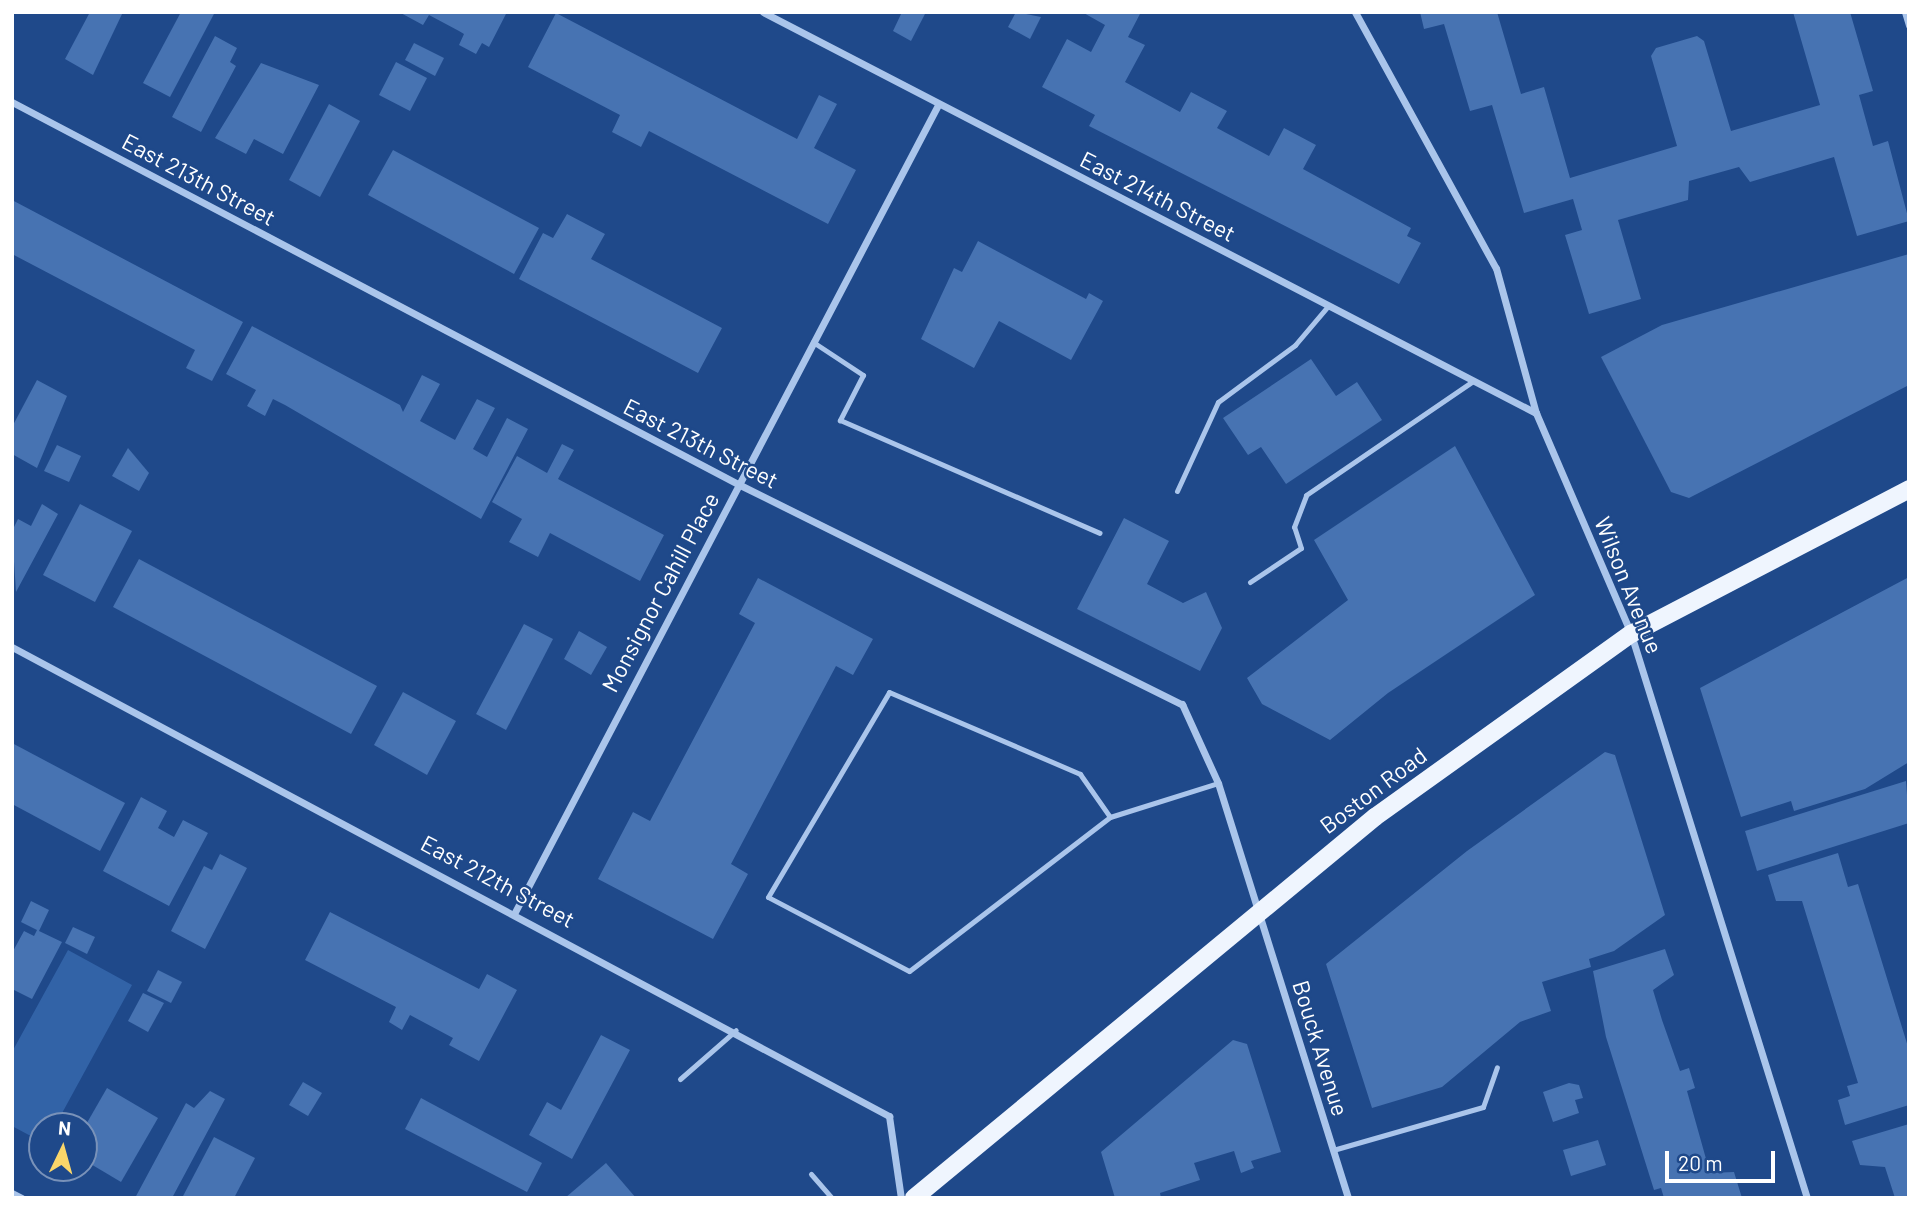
<!DOCTYPE html>
<style>
body{margin:0}
#map{position:relative;width:1921px;height:1210px;overflow:hidden;background:#1f498a;font-family:Barlow,sans-serif}
div>[style]{position:absolute}
.green>*{inset:0;background:#3263a7}
.building>*{inset:0;background:#4773b2}
.service>*{height:5px;margin:-2.5px;padding:0 2.5px;transform-origin:2.5px;border-radius:2.5px;background:#aac5eb}
.minor>*{height:7px;margin:-3.5px;padding:0 3.5px;transform-origin:3.5px;border-radius:3.5px;background:#aac5eb}
.primary>*{height:18px;margin:-9px;padding:0 9px;transform-origin:9px;border-radius:9px;background:#eff5fe}
span{translate:-50% -50%;white-space:nowrap;text-align:center;line-height:1.15;-webkit-text-stroke:5px #1f498a;paint-order:stroke}
.street-label{font-size:23px;color:#fff}
.frame{position:absolute;inset:0;border:14px solid #fff;pointer-events:none}
.north{position:absolute;left:28px;top:1112px;width:70px;height:70px;box-sizing:border-box;background:#1f498a;border:2px solid #7992b9;border-radius:50%;rotate:5deg;font-size:19px;font-weight:700;line-height:28px;text-align:center;color:#fff}
.north::after{content:'';display:block;margin:auto;width:24px;height:32px;background:#fad66a;clip-path:polygon(50% 0,100% 100%,50% 72%,0 100%)}
.scale{position:absolute;left:1665px;top:1151px;width:110px;height:32px;box-sizing:border-box;border:4px solid #fff;border-top:0;padding-left:9px;font-size:21px;line-height:24px;white-space:nowrap;color:#fff;-webkit-text-stroke:5px #1f498a;paint-order:stroke}
</style>
<div id="map">
<div class="green">
<i style="clip-path:polygon(68px 950px,132px 985px,55px 1126px,42px 1126px,42px 1142px,12px 1126px,12px 1052px)"></i>
</div>
<div class="building">
<i style="clip-path:polygon(90px 12px,123px 12px,93px 75px,65px 59px)"></i>
<i style="clip-path:polygon(181px 12px,215px 12px,170px 97px,143px 83px)"></i>
<i style="clip-path:polygon(399px 12px,507px 12px,489px 47px,482px 43px,476px 54px,459px 45px,464px 34px,459px 31px,429px 15px,423px 25px)"></i>
<i style="clip-path:polygon(902px 12px,926px 12px,911px 41px,893px 31px)"></i>
<i style="clip-path:polygon(1016px 12px,1041px 17px,1030px 39px,1008px 27px)"></i>
<i style="clip-path:polygon(1082px 12px,1141px 12px,1128px 37px,1145px 45px,1125px 82px,1180px 112px,1191px 92px,1227px 111px,1217px 128px,1269px 156px,1284px 128px,1316px 145px,1303px 169px,1411px 228px,1407px 236px,1421px 243px,1399px 284px,1089px 126px,1095px 115px,1042px 87px,1067px 39px,1091px 52px,1105px 25px)"></i>
<i style="clip-path:polygon(1420px 12px,1497px 12px,1521px 94px,1544px 87px,1570px 178px,1677px 146px,1651px 56px,1656px 48px,1697px 36px,1704px 41px,1731px 131px,1820px 105px,1793px 12px,1850px 12px,1873px 91px,1859px 95px,1873px 146px,1888px 141px,1909px 221px,1857px 236px,1834px 157px,1750px 182px,1739px 167px,1689px 181px,1688px 200px,1618px 220px,1641px 299px,1589px 314px,1565px 235px,1582px 230px,1573px 199px,1524px 213px,1492px 105px,1470px 111px,1444px 24px,1424px 29px)"></i>
<i style="clip-path:polygon(556px 13px,797px 139px,819px 95px,837px 104px,814px 148px,856px 170px,828px 224px,649px 131px,641px 147px,612px 132px,620px 115px,528px 67px)"></i>
<i style="clip-path:polygon(215px 36px,237px 48px,230px 62px,236px 66px,201px 132px,172px 117px)"></i>
<i style="clip-path:polygon(414px 43px,444px 58px,435px 76px,405px 60px)"></i>
<i style="clip-path:polygon(396px 62px,427px 78px,410px 111px,379px 95px)"></i>
<i style="clip-path:polygon(261px 63px,319px 85px,283px 154px,254px 139px,246px 154px,215px 138px)"></i>
<i style="clip-path:polygon(329px 104px,360px 121px,320px 197px,289px 180px)"></i>
<i style="clip-path:polygon(393px 150px,539px 228px,514px 274px,368px 195px)"></i>
<i style="clip-path:polygon(12px 200px,243px 322px,212px 381px,186px 368px,195px 350px,12px 254px)"></i>
<i style="clip-path:polygon(567px 214px,605px 234px,591px 259px,722px 328px,698px 373px,519px 279px,543px 233px,553px 238px)"></i>
<i style="clip-path:polygon(978px 241px,1086px 299px,1089px 293px,1103px 301px,1071px 360px,999px 321px,974px 368px,921px 339px,954px 268px,962px 272px)"></i>
<i style="clip-path:polygon(1909px 254px,1909px 385px,1689px 498px,1671px 492px,1601px 357px,1662px 325px)"></i>
<i style="clip-path:polygon(252px 326px,400px 405px,403px 412px,422px 375px,440px 384px,420px 421px,455px 440px,477px 399px,495px 408px,473px 449px,487px 457px,507px 418px,528px 429px,481px 519px,285px 405px,273px 399px,265px 416px,247px 406px,256px 390px,226px 374px)"></i>
<i style="clip-path:polygon(1311px 359px,1336px 396px,1357px 382px,1382px 420px,1286px 484px,1261px 447px,1248px 455px,1223px 418px)"></i>
<i style="clip-path:polygon(37px 380px,67px 396px,37px 468px,12px 454px,12px 427px)"></i>
<i style="clip-path:polygon(562px 444px,574px 450px,558px 479px,664px 535px,640px 581px,550px 533px,538px 557px,509px 542px,522px 519px,492px 502px,517px 456px,547px 473px)"></i>
<i style="clip-path:polygon(57px 445px,81px 456px,69px 482px,44px 471px)"></i>
<i style="clip-path:polygon(1455px 446px,1535px 595px,1388px 693px,1330px 740px,1262px 704px,1247px 678px,1348px 600px,1314px 540px)"></i>
<i style="clip-path:polygon(128px 448px,149px 473px,139px 491px,112px 476px)"></i>
<i style="clip-path:polygon(42px 504px,58px 514px,16px 592px,12px 531px,18px 519px,31px 526px)"></i>
<i style="clip-path:polygon(80px 504px,132px 531px,95px 602px,43px 575px)"></i>
<i style="clip-path:polygon(1124px 518px,1169px 541px,1147px 584px,1183px 603px,1206px 592px,1222px 628px,1200px 671px,1077px 609px)"></i>
<i style="clip-path:polygon(139px 559px,377px 686px,351px 734px,113px 607px)"></i>
<i style="clip-path:polygon(1909px 577px,1909px 762px,1865px 789px,1794px 811px,1791px 801px,1741px 817px,1700px 688px)"></i>
<i style="clip-path:polygon(758px 578px,873px 639px,853px 675px,836px 666px,796px 741px,731px 864px,748px 874px,713px 939px,598px 879px,633px 812px,650px 821px,755px 623px,739px 614px)"></i>
<i style="clip-path:polygon(524px 624px,553px 639px,506px 730px,476px 714px)"></i>
<i style="clip-path:polygon(579px 631px,607px 647px,591px 675px,564px 659px)"></i>
<i style="clip-path:polygon(403px 692px,456px 721px,427px 775px,374px 745px)"></i>
<i style="clip-path:polygon(12px 743px,125px 803px,100px 851px,12px 804px)"></i>
<i style="clip-path:polygon(1605px 752px,1615px 755px,1665px 915px,1614px 951px,1589px 959px,1591px 967px,1542px 982px,1551px 1011px,1520px 1022px,1442px 1087px,1372px 1108px,1326px 964px,1467px 851px)"></i>
<i style="clip-path:polygon(1906px 781px,1909px 823px,1757px 871px,1745px 831px)"></i>
<i style="clip-path:polygon(141px 797px,167px 811px,158px 828px,165px 832px,174px 837px,183px 820px,208px 833px,169px 906px,103px 871px)"></i>
<i style="clip-path:polygon(1838px 853px,1848px 887px,1858px 884px,1909px 1050px,1909px 1105px,1845px 1125px,1838px 1100px,1850px 1096px,1847px 1086px,1858px 1083px,1802px 901px,1776px 901px,1768px 875px)"></i>
<i style="clip-path:polygon(220px 854px,247px 868px,205px 949px,171px 931px,204px 866px,212px 870px)"></i>
<i style="clip-path:polygon(31px 901px,49px 910px,39px 931px,62px 942px,32px 999px,12px 989px,12px 953px,24px 931px,34px 936px,37px 930px,21px 922px)"></i>
<i style="clip-path:polygon(330px 912px,479px 989px,487px 974px,517px 990px,479px 1061px,449px 1045px,453px 1038px,410px 1015px,402px 1030px,389px 1022px,396px 1007px,305px 960px)"></i>
<i style="clip-path:polygon(73px 927px,95px 937px,87px 954px,65px 943px)"></i>
<i style="clip-path:polygon(1665px 949px,1674px 975px,1653px 990px,1662px 1020px,1680px 1071px,1689px 1068px,1695px 1088px,1687px 1091px,1710px 1173px,1734px 1172px,1742px 1198px,1664px 1198px,1661px 1188px,1654px 1190px,1606px 1037px,1593px 971px)"></i>
<i style="clip-path:polygon(158px 970px,182px 982px,171px 1003px,147px 991px)"></i>
<i style="clip-path:polygon(143px 993px,164px 1003px,148px 1032px,128px 1021px)"></i>
<i style="clip-path:polygon(601px 1035px,630px 1050px,572px 1159px,529px 1135px,547px 1102px,561px 1110px)"></i>
<i style="clip-path:polygon(1233px 1040px,1247px 1044px,1281px 1152px,1251px 1161px,1254px 1168px,1241px 1173px,1234px 1151px,1194px 1163px,1200px 1180px,1160px 1193px,1161px 1198px,1115px 1198px,1101px 1152px)"></i>
<i style="clip-path:polygon(303px 1082px,322px 1093px,308px 1116px,289px 1105px)"></i>
<i style="clip-path:polygon(1569px 1083px,1579px 1085px,1583px 1098px,1575px 1100px,1579px 1113px,1553px 1122px,1543px 1092px)"></i>
<i style="clip-path:polygon(107px 1088px,158px 1118px,121px 1182px,84px 1160px,84px 1128px)"></i>
<i style="clip-path:polygon(210px 1091px,225px 1099px,172px 1198px,135px 1198px,186px 1103px,194px 1108px)"></i>
<i style="clip-path:polygon(421px 1098px,542px 1163px,527px 1192px,405px 1129px)"></i>
<i style="clip-path:polygon(1909px 1124px,1909px 1198px,1895px 1198px,1885px 1167px,1860px 1165px,1852px 1141px)"></i>
<i style="clip-path:polygon(214px 1137px,255px 1158px,234px 1198px,182px 1198px)"></i>
<i style="clip-path:polygon(1598px 1140px,1606px 1165px,1571px 1176px,1563px 1150px)"></i>
<i style="clip-path:polygon(606px 1163px,636px 1198px,565px 1198px)"></i>
</div>
<div class="service">
<i style="left:813px;top:342px;width:60px;rotate:33.4deg"></i>
<i style="left:863px;top:375px;width:51px;rotate:117.1deg"></i>
<i style="left:840px;top:420px;width:283px;rotate:23.5deg"></i>
<i style="left:1177px;top:491px;width:98px;rotate:-65.3deg"></i>
<i style="left:1218px;top:402px;width:96px;rotate:-36.5deg"></i>
<i style="left:1295px;top:345px;width:51px;rotate:-49.8deg"></i>
<i style="left:1250px;top:582px;width:61px;rotate:-33.7deg"></i>
<i style="left:1301px;top:548px;width:22px;rotate:-108deg"></i>
<i style="left:1294px;top:527px;width:34px;rotate:-69deg"></i>
<i style="left:1306px;top:495px;width:202px;rotate:-34.3deg"></i>
<i style="left:1110px;top:817px;width:253px;rotate:142.5deg"></i>
<i style="left:909px;top:971px;width:159px;rotate:-152.3deg"></i>
<i style="left:768px;top:897px;width:238px;rotate:-59.4deg"></i>
<i style="left:889px;top:692px;width:208px;rotate:23.2deg"></i>
<i style="left:1080px;top:774px;width:52px;rotate:55.1deg"></i>
<i style="left:1110px;top:817px;width:113px;rotate:-17.5deg"></i>
<i style="left:680px;top:1079px;width:74px;rotate:-41.2deg"></i>
<i style="left:1333px;top:1150px;width:156px;rotate:-16deg"></i>
<i style="left:1483px;top:1107px;width:42px;rotate:-70.7deg"></i>
<i style="left:811px;top:1174px;width:32px;rotate:49deg"></i>
</div>
<div class="minor">
<i style="left:763px;top:12px;width:871px;rotate:27.42deg"></i>
<i style="left:1355px;top:12px;width:292px;rotate:61.2deg"></i>
<i style="left:1496px;top:268px;width:150px;rotate:74.6deg"></i>
<i style="left:1536px;top:413px;width:241px;rotate:66.7deg"></i>
<i style="left:1631px;top:634px;width:591px;rotate:72.67deg"></i>
<i style="left:1905px;top:12px;width:14px;rotate:73deg"></i>
<i style="left:12px;top:102px;width:820px;rotate:27.75deg"></i>
<i style="left:738px;top:484px;width:496px;rotate:26.4deg"></i>
<i style="left:1182px;top:704px;width:87px;rotate:65.5deg"></i>
<i style="left:1218px;top:783px;width:435px;rotate:72.6deg"></i>
<i style="left:12px;top:647px;width:995px;rotate:28.14deg"></i>
<i style="left:889px;top:1116px;width:83px;rotate:81.7deg"></i>
<i style="left:515px;top:912px;width:911px;rotate:-62.34deg"></i>
<i style="left:12px;top:1193px;width:11px;rotate:27deg"></i>
</div>
<div class="primary">
<i style="left:914px;top:1198px;width:598px;rotate:-39.57deg"></i>
<i style="left:1375px;top:817px;width:315px;rotate:-35.6deg"></i>
<i style="left:1631px;top:634px;width:314px;rotate:-27.5deg"></i>
</div>
<div class="street-label">
<span style="left:199px;top:179px;rotate:28deg">East 213th Street</span>
<span style="left:1158px;top:196px;rotate:27deg">East 214th Street</span>
<span style="left:701px;top:443px;rotate:27deg">East 213th Street</span>
<span style="left:1629px;top:585px;rotate:68deg">Wilson Avenue</span>
<span style="left:660px;top:592px;rotate:-62deg">Monsignor Cahill Place</span>
<span style="left:1373px;top:790px;rotate:-37deg">Boston Road</span>
<span style="left:498px;top:881px;rotate:28deg">East 212th Street</span>
<span style="left:1321px;top:1048px;rotate:73deg">Bouck Avenue</span>
</div>
<div class="frame"></div>
<div class="north">N</div>
<div class="scale">20 m</div>
</div>
